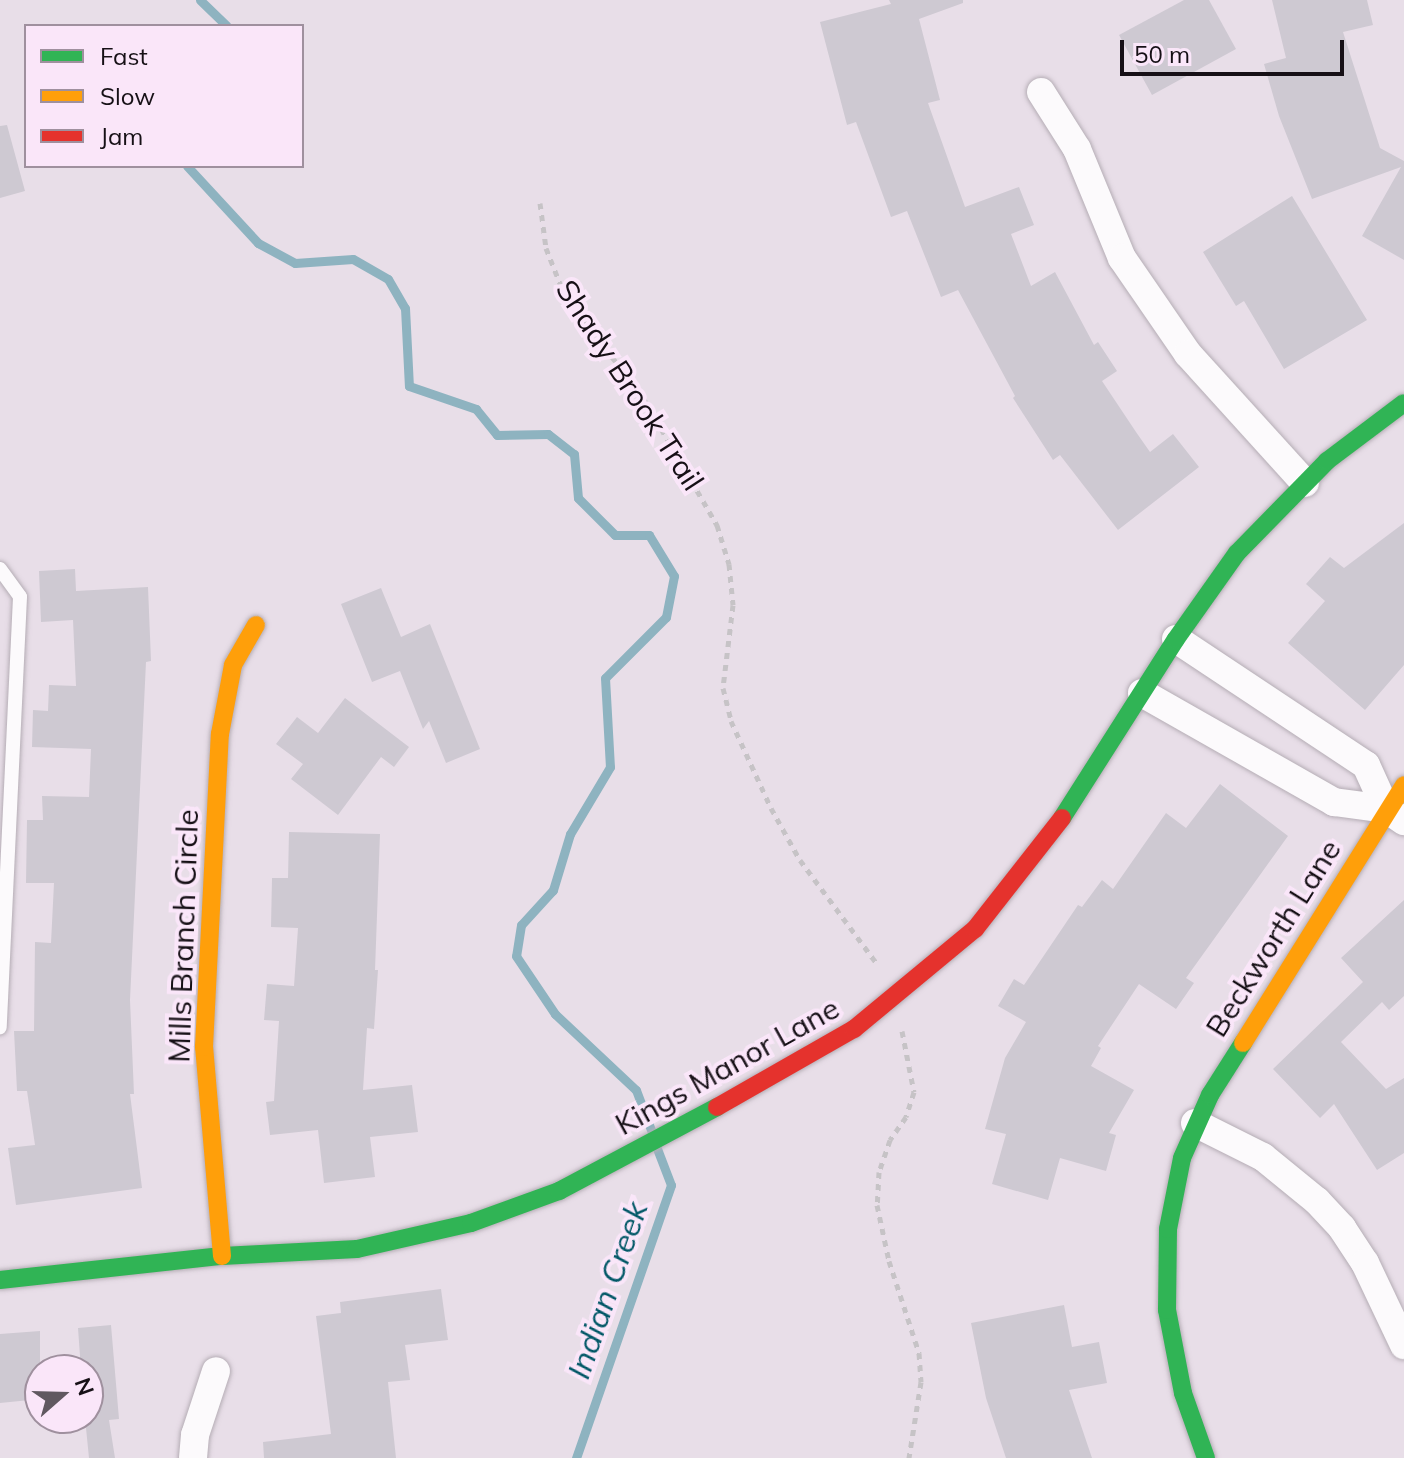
<!DOCTYPE html>
<style>
body{margin:0}
#map{position:relative;width:1404px;height:1458px;overflow:hidden;background:#e8dee8;font-family:Mulish,sans-serif}
div>[style]{position:absolute}
.stream>*{height:9px;margin:-4.5px;padding:0 4.5px;transform-origin:4.5px;border-radius:4.5px;background:#8eb3c0}
.building>*{inset:0;background:#cec9d2}
.path>*{height:5px;margin-top:-2.5px;transform-origin:0;background:repeating-linear-gradient(90deg,#c6c3c6 0 6px,transparent 0 12px)}
.roads{filter:drop-shadow(0 0 2px #b5adb5) drop-shadow(0 0 2px #b5adb5)}
.lane>*{height:14px;margin:-7px;padding:0 7px;transform-origin:7px;border-radius:7px;background:#fcfafc}
.street>*{height:28px;margin:-14px;padding:0 14px;transform-origin:14px;border-radius:14px;background:#fcfafc}
.fast>*{height:18px;margin:-9px;padding:0 9px;transform-origin:9px;border-radius:9px;background:#30b455}
.slow>*{height:18px;margin:-9px;padding:0 9px;transform-origin:9px;border-radius:9px;background:#ff9f0a}
.jam>*{height:18px;margin:-9px;padding:0 9px;transform-origin:9px;border-radius:9px;background:#e5322d}
span{translate:-50% -50%;white-space:nowrap;text-align:center;line-height:1.15;-webkit-text-stroke:8px #fae6f9;paint-order:stroke}
.street-label{font-size:30px;color:#161016}
.water-label{font-size:32px;color:#005766;font-style:italic}
.legend{position:absolute;left:24px;top:24px;width:280px;height:144px;box-sizing:border-box;background:#fae6f9;border:2px solid #9f909e;margin:0;padding:10px 14px;list-style:none;font-size:24px;color:#161016}
.legend li{display:flex;align-items:center;gap:16px;height:40px}
.legend b{width:40px;border:2px solid #9f909e}
.north{position:absolute;left:24px;top:1354px;width:80px;height:80px;box-sizing:border-box;background:#fae6f9;border:2px solid #9f909e;border-radius:50%;rotate:70deg;font-size:22px;font-weight:700;line-height:32px;text-align:center;color:#161016}
.north::after{content:'';display:block;margin:auto;width:28px;height:36px;background:#605860;clip-path:polygon(50% 0,100% 100%,50% 72%,0 100%)}
.scale{position:absolute;left:1120px;top:40px;width:224px;height:36px;box-sizing:border-box;border:4px solid #161016;border-top:0;padding-left:10px;font-size:24px;line-height:28px;white-space:nowrap;color:#161016;-webkit-text-stroke:6px #fae6f9;paint-order:stroke}
</style>
<div id="map">
<div class="stream">
<i style="left:200px;top:0;width:37px;rotate:44deg"></i>
<i style="left:187px;top:166px;width:105px;rotate:47.3deg"></i>
<i style="left:258px;top:243px;width:42px;rotate:28.4deg"></i>
<i style="left:295px;top:263px;width:58px;rotate:-3.9deg"></i>
<i style="left:353px;top:259px;width:40px;rotate:29.7deg"></i>
<i style="left:388px;top:279px;width:34px;rotate:60deg"></i>
<i style="left:405px;top:308px;width:78px;rotate:87.1deg"></i>
<i style="left:409px;top:386px;width:71px;rotate:18.9deg"></i>
<i style="left:476px;top:409px;width:33px;rotate:51deg"></i>
<i style="left:497px;top:435px;width:51px;rotate:-1.1deg"></i>
<i style="left:548px;top:434px;width:33px;rotate:38deg"></i>
<i style="left:574px;top:454px;width:44px;rotate:84.8deg"></i>
<i style="left:578px;top:498px;width:52px;rotate:45deg"></i>
<i style="left:615px;top:535px;width:34px"></i>
<i style="left:649px;top:535px;width:48px;rotate:58.6deg"></i>
<i style="left:674px;top:576px;width:42px;rotate:101deg"></i>
<i style="left:666px;top:617px;width:86px;rotate:135deg"></i>
<i style="left:605px;top:678px;width:89px;rotate:86.8deg"></i>
<i style="left:610px;top:767px;width:78px;rotate:120.8deg"></i>
<i style="left:570px;top:834px;width:59px;rotate:106.9deg"></i>
<i style="left:553px;top:890px;width:47px;rotate:132.4deg"></i>
<i style="left:521px;top:925px;width:31px;rotate:99deg"></i>
<i style="left:516px;top:956px;width:70px;rotate:56.1deg"></i>
<i style="left:555px;top:1014px;width:111px;rotate:43.2deg"></i>
<i style="left:636px;top:1090px;width:43px;rotate:69.4deg"></i>
<i style="left:576px;top:1458px;width:289px;rotate:-70.8deg"></i>
<i style="left:671px;top:1185px;width:40px;rotate:-111deg"></i>
</div>
<div class="building">
<i style="clip-path:polygon(889px 0,963px 0,963px 3px,919px 19px,940px 100px,928px 103px,965px 207px,1019px 187px,1034px 225px,1011px 234px,1031px 286px,1055px 272px,1094px 345px,1098px 342px,1117px 371px,1102px 381px,1136px 432px,1150px 452px,1173px 434px,1199px 467px,1118px 530px,1060px 455px,1053px 460px,1013px 398px,1015px 396px,958px 290px,941px 297px,907px 211px,891px 217px,856px 122px,847px 125px,820px 22px,891px 4px)"></i>
<i style="clip-path:polygon(1184px 0,1209px 0,1236px 49px,1152px 95px,1119px 35px)"></i>
<i style="clip-path:polygon(1272px 0,1367px 0,1373px 25px,1343px 32px,1380px 148px,1404px 161px,1404px 260px,1362px 236px,1401px 167px,1312px 199px,1279px 116px,1264px 64px,1286px 58px)"></i>
<i style="clip-path:polygon(7px 125px,25px 191px,0 198px,0 126px)"></i>
<i style="clip-path:polygon(1292px 196px,1367px 320px,1284px 369px,1244px 301px,1236px 306px,1203px 252px)"></i>
<i style="clip-path:polygon(1404px 523px,1404px 665px,1365px 710px,1288px 643px,1325px 601px,1306px 584px,1330px 557px,1344px 568px)"></i>
<i style="clip-path:polygon(75px 569px,76px 591px,148px 587px,151px 661px,146px 662px,130px 1000px,134px 1094px,130px 1094px,142px 1188px,16px 1205px,8px 1148px,35px 1145px,27px 1091px,17px 1091px,14px 1031px,34px 1031px,35px 942px,51px 943px,54px 883px,26px 883px,27px 820px,43px 820px,42px 796px,89px 797px,91px 749px,32px 747px,33px 710px,48px 711px,49px 685px,76px 686px,73px 620px,41px 622px,39px 571px)"></i>
<i style="clip-path:polygon(381px 588px,401px 637px,430px 624px,480px 749px,446px 763px,429px 721px,423px 729px,400px 671px,372px 682px,341px 604px)"></i>
<i style="clip-path:polygon(345px 698px,409px 747px,394px 767px,381px 757px,338px 815px,291px 779px,303px 764px,276px 744px,297px 717px,318px 733px)"></i>
<i style="clip-path:polygon(1220px 784px,1288px 836px,1186px 978px,1194px 983px,1176px 1009px,1139px 984px,1098px 1046px,1101px 1048px,1091px 1066px,1134px 1090px,1109px 1133px,1116px 1135px,1106px 1171px,1060px 1158px,1048px 1200px,992px 1184px,1006px 1134px,985px 1129px,1005px 1058px,1026px 1022px,998px 1006px,1014px 979px,1024px 985px,1078px 905px,1082px 907px,1102px 880px,1113px 889px,1166px 813px,1186px 828px)"></i>
<i style="clip-path:polygon(289px 832px,380px 834px,375px 970px,378px 970px,374px 1029px,367px 1028px,363px 1090px,412px 1085px,418px 1132px,370px 1137px,375px 1177px,324px 1183px,318px 1130px,270px 1135px,266px 1102px,274px 1101px,279px 1021px,264px 1020px,267px 984px,294px 986px,298px 928px,271px 927px,272px 878px,288px 878px)"></i>
<i style="clip-path:polygon(1404px 900px,1404px 996px,1389px 1010px,1382px 1002px,1341px 1042px,1386px 1089px,1404px 1078px,1404px 1153px,1377px 1170px,1334px 1104px,1320px 1118px,1273px 1069px,1363px 982px,1341px 958px)"></i>
<i style="clip-path:polygon(441px 1289px,448px 1340px,405px 1345px,410px 1380px,388px 1382px,396px 1458px,264px 1458px,263px 1442px,331px 1434px,316px 1316px,341px 1313px,340px 1302px)"></i>
<i style="clip-path:polygon(1064px 1305px,1072px 1347px,1099px 1342px,1107px 1383px,1069px 1390px,1092px 1458px,1006px 1458px,986px 1398px,971px 1323px)"></i>
<i style="clip-path:polygon(111px 1325px,119px 1419px,109px 1420px,115px 1458px,89px 1458px,85px 1418px,88px 1370px,81px 1370px,78px 1328px)"></i>
<i style="clip-path:polygon(40px 1331px,40px 1399px,0 1403px,0 1334px)"></i>
</div>
<div class="path">
<i style="left:540px;top:203px;width:45px;rotate:82.4deg"></i>
<i style="left:546px;top:248px;width:41px;rotate:68.5deg"></i>
<i style="left:561px;top:286px;width:39px;rotate:60deg"></i>
<i style="left:581px;top:320px;width:87px;rotate:50.1deg"></i>
<i style="left:637px;top:387px;width:160px;rotate:59.9deg"></i>
<i style="left:717px;top:525px;width:41px;rotate:72.9deg"></i>
<i style="left:729px;top:564px;width:41px;rotate:84.4deg"></i>
<i style="left:733px;top:605px;width:84px;rotate:96.9deg"></i>
<i style="left:723px;top:688px;width:34px;rotate:76deg"></i>
<i style="left:731px;top:721px;width:96px;rotate:65.3deg"></i>
<i style="left:771px;top:808px;width:60px;rotate:60.9deg"></i>
<i style="left:800px;top:860px;width:131px;rotate:53.4deg"></i>
<i style="left:902px;top:1031px;width:62px;rotate:78.9deg"></i>
<i style="left:914px;top:1092px;width:26px;rotate:108deg"></i>
<i style="left:906px;top:1117px;width:28px;rotate:125deg"></i>
<i style="left:890px;top:1140px;width:34px;rotate:109deg"></i>
<i style="left:879px;top:1172px;width:33px;rotate:93deg"></i>
<i style="left:877px;top:1205px;width:57px;rotate:77.9deg"></i>
<i style="left:889px;top:1261px;width:97px;rotate:71.9deg"></i>
<i style="left:919px;top:1353px;width:29px;rotate:86deg"></i>
<i style="left:921px;top:1382px;width:77px;rotate:99deg"></i>
</div>
<div class="roads">
<div class="lane">
<i style="left:0;top:569px;width:34px;rotate:54deg"></i>
<i style="left:20px;top:597px;width:431px;rotate:92.7deg"></i>
</div>
<div class="street">
<i style="left:1041px;top:92px;width:67px;rotate:57.7deg"></i>
<i style="left:1077px;top:149px;width:118px;rotate:67.6deg"></i>
<i style="left:1122px;top:258px;width:116px;rotate:55.5deg"></i>
<i style="left:1188px;top:354px;width:174px;rotate:47.8deg"></i>
<i style="left:1176px;top:639px;width:228px;rotate:33.6deg"></i>
<i style="left:1366px;top:765px;width:48px;rotate:65.6deg"></i>
<i style="left:1142px;top:693px;width:221px;rotate:29.6deg"></i>
<i style="left:1334px;top:802px;width:52px;rotate:7.7deg"></i>
<i style="left:1386px;top:809px;width:22px;rotate:34deg"></i>
<i style="left:1195px;top:1123px;width:76px;rotate:26.6deg"></i>
<i style="left:1263px;top:1157px;width:70px;rotate:39.2deg"></i>
<i style="left:1317px;top:1201px;width:37px;rotate:47deg"></i>
<i style="left:1342px;top:1228px;width:42px;rotate:56.7deg"></i>
<i style="left:1365px;top:1263px;width:91px;rotate:64.6deg"></i>
<i style="left:193px;top:1458px;width:23px;rotate:-85deg"></i>
<i style="left:195px;top:1435px;width:67px;rotate:-71.8deg"></i>
</div>
<div class="fast">
<i style="left:1062px;top:818px;width:212px;rotate:-57.5deg"></i>
<i style="left:1176px;top:639px;width:105px;rotate:-54.7deg"></i>
<i style="left:1237px;top:553px;width:129px;rotate:-45.6deg"></i>
<i style="left:1327px;top:461px;width:96px;rotate:-37deg"></i>
<i style="left:0;top:1280px;width:223px;rotate:-6.2deg"></i>
<i style="left:222px;top:1256px;width:135px;rotate:-3deg"></i>
<i style="left:357px;top:1249px;width:117px;rotate:-12.8deg"></i>
<i style="left:471px;top:1223px;width:94px;rotate:-20deg"></i>
<i style="left:559px;top:1191px;width:179px;rotate:-28deg"></i>
<i style="left:1206px;top:1458px;width:69px;rotate:-109.5deg"></i>
<i style="left:1183px;top:1393px;width:85px;rotate:-100.9deg"></i>
<i style="left:1167px;top:1310px;width:81px;rotate:-89.3deg"></i>
<i style="left:1168px;top:1229px;width:72px;rotate:-78.8deg"></i>
<i style="left:1182px;top:1158px;width:69px;rotate:-66deg"></i>
<i style="left:1210px;top:1095px;width:62px;rotate:-57.6deg"></i>
</div>
<div class="slow">
<i style="left:1243px;top:1043px;width:304px;rotate:-58deg"></i>
<i style="left:222px;top:1256px;width:210px;rotate:-94.9deg"></i>
<i style="left:204px;top:1047px;width:313px;rotate:-87.1deg"></i>
<i style="left:220px;top:734px;width:70px;rotate:-79.3deg"></i>
<i style="left:233px;top:665px;width:46px;rotate:-60.1deg"></i>
</div>
<div class="jam">
<i style="left:717px;top:1107px;width:158px;rotate:-29.7deg"></i>
<i style="left:854px;top:1029px;width:157px;rotate:-39.6deg"></i>
<i style="left:975px;top:929px;width:141px;rotate:-51.9deg"></i>
</div>
</div>
<div class="street-label">
<span style="left:630px;top:385px;rotate:57deg">Shady Brook Trail</span>
<span style="left:183px;top:936px;rotate:-88deg">Mills Branch Circle</span>
<span style="left:1273px;top:938px;rotate:-58deg">Beckworth Lane</span>
<span style="left:727px;top:1066px;rotate:-29deg">Kings Manor Lane</span>
</div>
<div class="water-label">
<span style="left:607px;top:1290px;rotate:-71deg">Indian Creek</span>
</div>
<ul class="legend">
<li><b style="height:10px;background:#30b455"></b>Fast</li>
<li><b style="height:10px;background:#ff9f0a"></b>Slow</li>
<li><b style="height:10px;background:#e5322d"></b>Jam</li>
</ul>
<div class="north">N</div>
<div class="scale">50 m</div>
</div>
